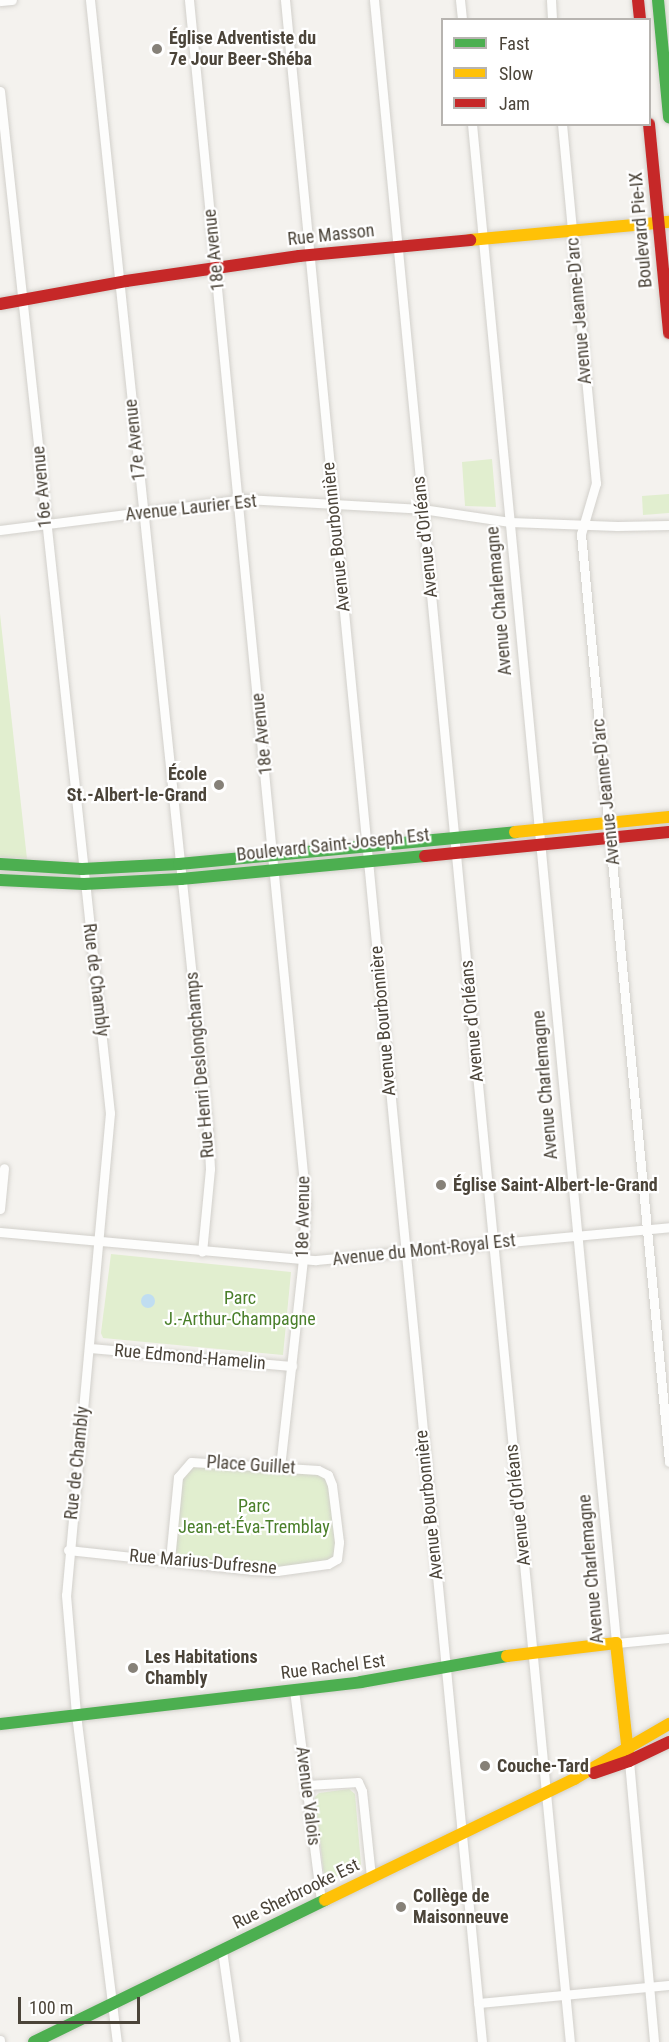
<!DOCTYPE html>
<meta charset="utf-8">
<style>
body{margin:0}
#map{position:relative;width:669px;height:2042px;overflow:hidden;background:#f4f2ee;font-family:"Roboto Condensed",sans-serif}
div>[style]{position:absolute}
.green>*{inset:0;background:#e1eecf}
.water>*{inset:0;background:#c0ddf1}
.round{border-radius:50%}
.roads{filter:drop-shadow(0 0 2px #d2d0cb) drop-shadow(0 0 2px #d2d0cb)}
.street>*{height:9px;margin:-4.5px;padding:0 4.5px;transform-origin:4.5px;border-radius:4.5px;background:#fdfdfc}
.fast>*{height:12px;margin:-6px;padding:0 6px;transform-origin:6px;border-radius:6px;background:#4caf50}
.slow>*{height:12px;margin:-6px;padding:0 6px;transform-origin:6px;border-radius:6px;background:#ffc107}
.jam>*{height:12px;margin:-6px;padding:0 6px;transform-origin:6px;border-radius:6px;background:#c62828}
.dots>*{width:16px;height:16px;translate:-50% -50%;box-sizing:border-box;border:3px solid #fff;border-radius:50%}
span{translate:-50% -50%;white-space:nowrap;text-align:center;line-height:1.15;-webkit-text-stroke:4.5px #fff;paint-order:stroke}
.poi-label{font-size:18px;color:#4b4439;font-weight:700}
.left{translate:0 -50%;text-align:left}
.right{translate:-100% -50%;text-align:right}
.street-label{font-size:18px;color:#4b4439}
.park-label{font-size:18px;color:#4a7f2a}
.legend{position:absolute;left:441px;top:18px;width:210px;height:108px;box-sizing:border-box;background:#fff;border:2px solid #b7b4b0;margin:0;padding:8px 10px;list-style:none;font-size:18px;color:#4b4439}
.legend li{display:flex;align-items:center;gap:12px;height:30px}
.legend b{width:30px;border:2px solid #b7b4b0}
.scale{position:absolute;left:18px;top:1997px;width:122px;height:27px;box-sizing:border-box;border:3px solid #4b4439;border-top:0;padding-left:8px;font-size:18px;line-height:21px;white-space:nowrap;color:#4b4439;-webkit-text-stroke:4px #fff;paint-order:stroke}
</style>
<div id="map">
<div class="green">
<i style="clip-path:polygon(492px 459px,496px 507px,465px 506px,462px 462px)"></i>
<i style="clip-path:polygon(669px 494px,669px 513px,643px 515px,642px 496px)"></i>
<i style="clip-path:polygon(0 614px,27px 859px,0 857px)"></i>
<i style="clip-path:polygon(111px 1254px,291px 1272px,283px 1355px,103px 1338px,101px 1333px)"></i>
<i style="clip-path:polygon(191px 1462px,328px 1475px,337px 1559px,277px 1571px,170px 1560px,178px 1477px)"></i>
<i style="clip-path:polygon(349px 1789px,355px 1794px,361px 1865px,329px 1880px,324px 1876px,315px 1797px,319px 1793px)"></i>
</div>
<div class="water">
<i class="round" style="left:141px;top:1294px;width:14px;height:14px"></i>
</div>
<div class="roads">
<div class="street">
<i style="left:90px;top:0;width:1136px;rotate:84.04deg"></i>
<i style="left:208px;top:1130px;width:39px;rotate:87deg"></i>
<i style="left:210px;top:1169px;width:83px;rotate:95.5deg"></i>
<i style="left:189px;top:0;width:1209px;rotate:84.45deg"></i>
<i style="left:306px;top:1203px;width:56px;rotate:93.1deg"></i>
<i style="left:303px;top:1259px;width:209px;rotate:96.3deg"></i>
<i style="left:285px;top:0;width:2051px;rotate:84.49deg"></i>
<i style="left:374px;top:0;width:2051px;rotate:84.52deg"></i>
<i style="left:460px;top:0;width:20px;rotate:84deg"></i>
<i style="left:551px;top:0;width:20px;rotate:87deg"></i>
<i style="left:0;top:1px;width:12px;rotate:-5deg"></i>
<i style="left:0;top:91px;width:1028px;rotate:83.86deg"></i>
<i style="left:110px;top:1113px;width:484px;rotate:95.2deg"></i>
<i style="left:66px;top:1595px;width:119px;rotate:85.2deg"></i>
<i style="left:76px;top:1714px;width:331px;rotate:82.9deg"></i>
<i style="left:472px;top:124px;width:1526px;rotate:84.58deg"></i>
<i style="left:616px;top:1643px;width:53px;rotate:-5.4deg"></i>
<i style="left:562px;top:124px;width:361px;rotate:84.6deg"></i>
<i style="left:596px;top:483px;width:53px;rotate:106.4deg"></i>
<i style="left:581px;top:534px;width:932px;rotate:84.58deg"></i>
<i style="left:0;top:530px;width:247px;rotate:-7.2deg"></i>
<i style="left:245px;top:499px;width:177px;rotate:3.2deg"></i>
<i style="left:422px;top:509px;width:89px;rotate:8.4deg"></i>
<i style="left:510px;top:522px;width:107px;rotate:2.1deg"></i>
<i style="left:617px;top:526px;width:52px;rotate:-1.1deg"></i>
<i style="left:0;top:1209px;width:41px;rotate:-84.4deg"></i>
<i style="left:0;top:1232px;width:317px;rotate:5.1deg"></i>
<i style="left:316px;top:1260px;width:355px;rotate:-5.3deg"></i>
<i style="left:89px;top:1348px;width:204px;rotate:5.1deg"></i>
<i style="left:68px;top:1550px;width:184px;rotate:6.2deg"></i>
<i style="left:251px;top:1570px;width:26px;rotate:2deg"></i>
<i style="left:277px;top:1571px;width:51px;rotate:-7.8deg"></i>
<i style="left:328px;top:1564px;width:10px;rotate:-29deg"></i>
<i style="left:337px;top:1559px;width:17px;rotate:-83deg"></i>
<i style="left:339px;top:1542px;width:57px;rotate:-97deg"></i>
<i style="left:332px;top:1485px;width:11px;rotate:-112deg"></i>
<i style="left:328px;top:1475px;width:11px;rotate:-153deg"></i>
<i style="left:318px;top:1470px;width:127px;rotate:-176.4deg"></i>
<i style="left:191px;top:1462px;width:20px;rotate:131deg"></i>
<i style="left:178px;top:1477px;width:83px;rotate:95.5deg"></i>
<i style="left:294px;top:1690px;width:214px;rotate:82.7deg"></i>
<i style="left:629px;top:1761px;width:282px;rotate:84.9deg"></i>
<i style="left:307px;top:1785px;width:51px;rotate:-3.4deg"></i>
<i style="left:358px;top:1782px;width:10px;rotate:66deg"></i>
<i style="left:362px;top:1791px;width:86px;rotate:84deg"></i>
<i style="left:222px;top:1950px;width:93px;rotate:82deg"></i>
<i style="left:478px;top:2003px;width:192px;rotate:-5.4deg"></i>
<i style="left:0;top:2040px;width:2px;rotate:90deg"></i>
</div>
<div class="fast">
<i style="left:658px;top:0;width:118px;rotate:84.6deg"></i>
<i style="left:0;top:864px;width:82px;rotate:3.5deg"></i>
<i style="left:82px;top:869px;width:97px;rotate:-3deg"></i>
<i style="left:179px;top:864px;width:338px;rotate:-5.4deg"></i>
<i style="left:0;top:880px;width:84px;rotate:2.7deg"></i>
<i style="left:84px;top:884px;width:97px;rotate:-3deg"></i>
<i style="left:181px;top:879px;width:245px;rotate:-5.4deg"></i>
<i style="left:0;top:1724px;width:363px;rotate:-6.6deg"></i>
<i style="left:361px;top:1682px;width:148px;rotate:-10.1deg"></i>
<i style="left:34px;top:2042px;width:324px;rotate:-26deg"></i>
</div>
<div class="slow">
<i style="left:470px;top:240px;width:200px;rotate:-5.2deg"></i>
<i style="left:515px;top:832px;width:155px;rotate:-5.6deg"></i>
<i style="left:507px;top:1656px;width:110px;rotate:-6.8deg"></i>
<i style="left:616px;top:1643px;width:112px;rotate:83.8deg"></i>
<i style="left:325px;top:1900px;width:277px;rotate:-25.9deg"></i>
<i style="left:574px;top:1779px;width:110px;rotate:-30.1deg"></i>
</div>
<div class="jam">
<i style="left:638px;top:0;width:20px;rotate:84deg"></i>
<i style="left:649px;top:124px;width:210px;rotate:84.5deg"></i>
<i style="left:0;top:304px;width:128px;rotate:-10.3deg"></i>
<i style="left:126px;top:281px;width:175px;rotate:-8.2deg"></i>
<i style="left:299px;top:256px;width:172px;rotate:-5.3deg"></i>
<i style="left:425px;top:856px;width:245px;rotate:-5.6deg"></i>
<i style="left:594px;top:1773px;width:37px;rotate:-19deg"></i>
<i style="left:629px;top:1761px;width:44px;rotate:-25.4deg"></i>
</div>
</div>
<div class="dots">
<i style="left:157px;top:49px;background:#868178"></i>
<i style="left:219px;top:785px;background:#868178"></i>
<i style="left:441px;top:1185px;background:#868178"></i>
<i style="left:133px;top:1668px;background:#868178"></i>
<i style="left:485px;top:1766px;background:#868178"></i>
<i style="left:401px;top:1907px;background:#868178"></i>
</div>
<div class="poi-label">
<span class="left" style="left:169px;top:49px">Église Adventiste du<br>7e Jour Beer-Shéba</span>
<span class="right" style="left:207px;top:785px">École<br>St.-Albert-le-Grand</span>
<span class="left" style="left:453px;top:1185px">Église Saint-Albert-le-Grand</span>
<span class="left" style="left:145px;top:1668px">Les Habitations<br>Chambly</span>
<span class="left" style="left:497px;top:1766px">Couche-Tard</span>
<span class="left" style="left:413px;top:1907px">Collège de<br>Maisonneuve</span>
</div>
<div class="street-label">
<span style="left:641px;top:230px;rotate:-95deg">Boulevard Pie-IX</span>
<span style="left:331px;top:235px;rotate:-6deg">Rue Masson</span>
<span style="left:214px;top:250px;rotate:-96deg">18e Avenue</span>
<span style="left:579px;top:311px;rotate:-95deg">Avenue Jeanne-D'arc</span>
<span style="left:135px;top:440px;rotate:-96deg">17e Avenue</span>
<span style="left:42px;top:487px;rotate:-95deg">16e Avenue</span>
<span style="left:191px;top:508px;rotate:-6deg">Avenue Laurier Est</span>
<span style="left:336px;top:537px;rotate:-96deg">Avenue Bourbonnière</span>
<span style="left:425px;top:537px;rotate:-96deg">Avenue d'Orléans</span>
<span style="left:499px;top:601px;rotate:-95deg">Avenue Charlemagne</span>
<span style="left:262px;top:734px;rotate:-96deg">18e Avenue</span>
<span style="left:606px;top:792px;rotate:-96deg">Avenue Jeanne-D'arc</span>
<span style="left:333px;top:845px;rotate:-6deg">Boulevard Saint-Joseph Est</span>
<span style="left:96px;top:980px;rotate:83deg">Rue de Chambly</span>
<span style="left:383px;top:1021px;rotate:-95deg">Avenue Bourbonnière</span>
<span style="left:472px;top:1021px;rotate:-95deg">Avenue d'Orléans</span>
<span style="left:200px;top:1065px;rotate:-95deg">Rue Henri Deslongchamps</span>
<span style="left:545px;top:1085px;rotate:-95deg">Avenue Charlemagne</span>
<span style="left:303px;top:1217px;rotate:-89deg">18e Avenue</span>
<span style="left:424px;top:1250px;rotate:-6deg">Avenue du Mont-Royal Est</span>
<span style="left:190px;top:1357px;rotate:5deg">Rue Edmond-Hamelin</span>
<span style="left:77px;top:1463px;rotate:-84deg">Rue de Chambly</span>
<span style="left:251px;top:1465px;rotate:4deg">Place Guillet</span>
<span style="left:429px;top:1505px;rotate:-96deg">Avenue Bourbonnière</span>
<span style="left:518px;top:1505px;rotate:-96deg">Avenue d'Orléans</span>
<span style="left:203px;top:1562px;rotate:5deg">Rue Marius-Dufresne</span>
<span style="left:591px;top:1569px;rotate:-95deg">Avenue Charlemagne</span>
<span style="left:333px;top:1667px;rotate:-7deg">Rue Rachel Est</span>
<span style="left:308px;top:1796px;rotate:83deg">Avenue Valois</span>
<span style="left:296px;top:1894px;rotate:-26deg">Rue Sherbrooke Est</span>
</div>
<div class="park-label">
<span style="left:240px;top:1309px">Parc<br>J.-Arthur-Champagne</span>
<span style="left:254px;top:1517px">Parc<br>Jean-et-Éva-Tremblay</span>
</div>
<ul class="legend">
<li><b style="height:8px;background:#4caf50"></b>Fast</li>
<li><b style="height:8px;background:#ffc107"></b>Slow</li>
<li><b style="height:8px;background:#c62828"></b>Jam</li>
</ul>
<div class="scale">100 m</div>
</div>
